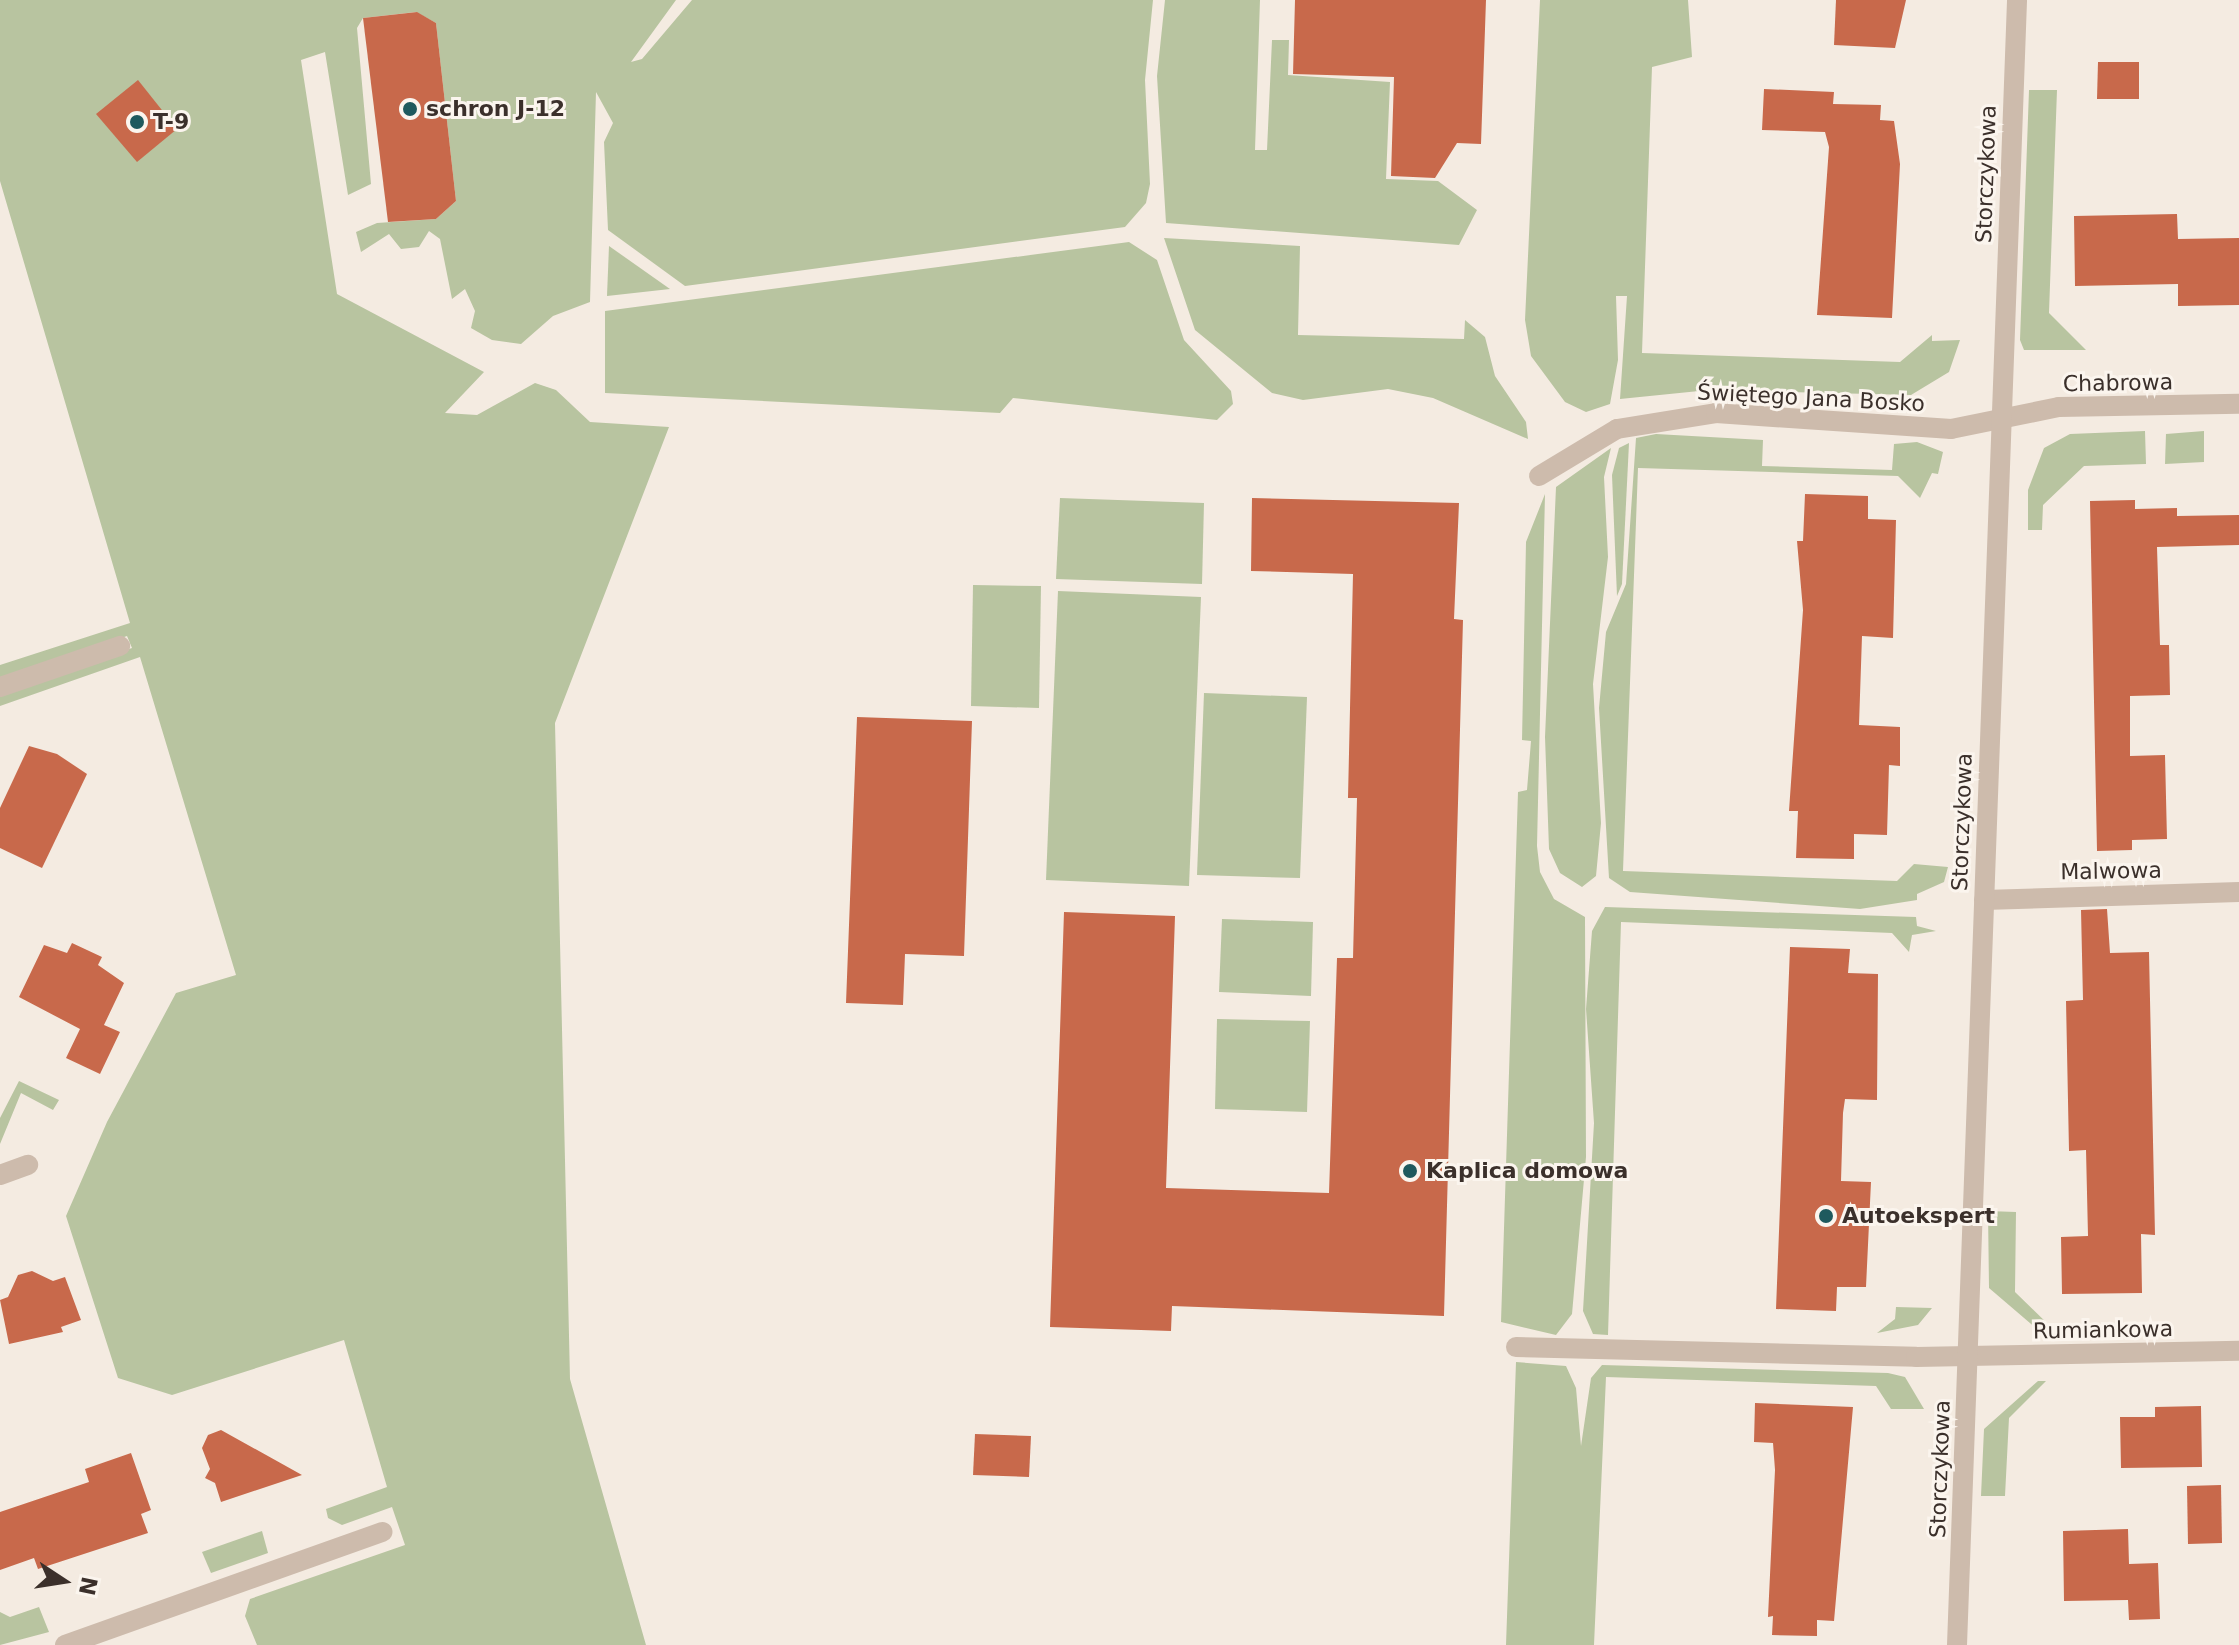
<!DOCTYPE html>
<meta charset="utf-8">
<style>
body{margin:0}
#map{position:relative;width:2239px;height:1645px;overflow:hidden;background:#f4ebe1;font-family:"DejaVu Sans",sans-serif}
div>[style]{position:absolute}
.green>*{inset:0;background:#b8c4a0}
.building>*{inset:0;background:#c8694b}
.street>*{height:20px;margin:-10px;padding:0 10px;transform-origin:10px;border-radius:10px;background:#cdbbac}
.dots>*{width:22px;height:22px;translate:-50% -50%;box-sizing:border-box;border:4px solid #fbf5ee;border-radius:50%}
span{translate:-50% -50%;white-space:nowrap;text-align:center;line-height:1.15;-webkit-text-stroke:6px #fbf5ee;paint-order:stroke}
.poi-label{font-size:22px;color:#3b302b;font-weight:700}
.left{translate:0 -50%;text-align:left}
.street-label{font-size:22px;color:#3b302b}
.north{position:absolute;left:24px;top:1541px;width:80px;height:80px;-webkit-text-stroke:6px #fbf5ee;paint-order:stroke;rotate:102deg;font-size:22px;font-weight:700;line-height:32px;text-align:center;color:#3b302b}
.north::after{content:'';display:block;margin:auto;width:28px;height:36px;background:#3b302b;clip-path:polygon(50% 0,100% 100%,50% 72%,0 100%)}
</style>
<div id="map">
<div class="green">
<i style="clip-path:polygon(0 0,676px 0,631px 62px,642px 59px,692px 0,1153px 0,1145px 80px,1150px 184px,1146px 203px,1125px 227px,685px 286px,608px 230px,604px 142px,613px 123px,596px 92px,590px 302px,553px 316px,521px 344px,492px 340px,471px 328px,475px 311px,465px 289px,452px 299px,440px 239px,429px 231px,419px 247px,401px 249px,389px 234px,361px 252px,356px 232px,377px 223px,436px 219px,456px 201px,436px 23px,416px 12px,363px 18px,357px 28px,371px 184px,348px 195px,325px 52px,301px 60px,337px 294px,484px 372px,445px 413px,477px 415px,535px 383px,556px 390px,590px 422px,669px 427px,555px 723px,570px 1379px,646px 1645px,257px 1645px,245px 1616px,250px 1599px,405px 1545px,392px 1507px,342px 1525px,328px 1518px,326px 1509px,387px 1487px,344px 1340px,172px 1395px,118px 1378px,66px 1216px,107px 1122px,176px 993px,236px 975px,140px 657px,0 706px,0 693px,132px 648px,127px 636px,0 681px,0 665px,130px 623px,0 181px)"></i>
<i style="clip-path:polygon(1165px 0,1260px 0,1255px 150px,1267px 150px,1272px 40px,1289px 40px,1288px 75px,1390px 82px,1386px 179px,1438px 181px,1477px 210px,1459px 245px,1166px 223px,1157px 76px)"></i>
<i style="clip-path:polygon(1540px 0,1688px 0,1692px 57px,1652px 67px,1642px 353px,1900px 362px,1932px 335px,1932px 341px,1960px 340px,1949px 372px,1911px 395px,1709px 390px,1620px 399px,1627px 296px,1616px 296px,1618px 360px,1610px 404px,1586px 412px,1565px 402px,1531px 356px,1525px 320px)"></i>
<i style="clip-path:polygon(2029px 90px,2057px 90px,2049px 313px,2086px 350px,2024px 350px,2020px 340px)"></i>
<i style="clip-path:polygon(1164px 238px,1300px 246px,1298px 335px,1464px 339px,1465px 320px,1485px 337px,1495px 376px,1526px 422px,1528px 439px,1433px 398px,1388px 389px,1303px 400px,1272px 393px,1195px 330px)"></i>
<i style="clip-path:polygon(1129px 242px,1157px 260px,1184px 340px,1231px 391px,1233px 404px,1217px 420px,1013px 398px,1000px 413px,605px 393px,605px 311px)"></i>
<i style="clip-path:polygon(609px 246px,670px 289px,607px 296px)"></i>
<i style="clip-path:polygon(2145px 431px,2146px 464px,2084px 466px,2043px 505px,2042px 530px,2028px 530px,2028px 490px,2044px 448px,2070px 434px)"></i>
<i style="clip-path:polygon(2204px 431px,2204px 462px,2165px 464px,2166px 434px)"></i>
<i style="clip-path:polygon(1656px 434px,1763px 440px,1762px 466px,1892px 470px,1894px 444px,1917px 442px,1943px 452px,1938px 474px,1932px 473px,1920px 498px,1898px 476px,1638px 468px,1623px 871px,1897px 881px,1914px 864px,1948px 867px,1944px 882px,1917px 894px,1917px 900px,1860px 909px,1630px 892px,1609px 878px,1599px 708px,1606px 632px,1626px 584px,1636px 438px)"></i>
<i style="clip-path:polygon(1629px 443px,1622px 584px,1617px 596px,1612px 475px,1619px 448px)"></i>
<i style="clip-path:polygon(1611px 448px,1604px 477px,1608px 557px,1593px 684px,1601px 823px,1596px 876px,1582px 887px,1560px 873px,1549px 849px,1545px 737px,1556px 487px)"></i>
<i style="clip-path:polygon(1545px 494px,1537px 846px,1540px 872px,1554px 899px,1585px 917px,1586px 1157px,1572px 1314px,1556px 1335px,1501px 1322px,1518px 792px,1527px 790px,1531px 741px,1522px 740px,1526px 542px)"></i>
<i style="clip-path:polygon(1060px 498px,1204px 503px,1202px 584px,1056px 579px)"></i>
<i style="clip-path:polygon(973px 585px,1041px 586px,1039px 708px,971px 706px)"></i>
<i style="clip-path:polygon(1058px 591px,1201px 597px,1189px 886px,1046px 880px)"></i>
<i style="clip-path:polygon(1204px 693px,1307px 697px,1300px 878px,1197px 875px)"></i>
<i style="clip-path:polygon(1605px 907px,1916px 917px,1917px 926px,1936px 931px,1912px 935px,1909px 952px,1892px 933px,1621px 922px,1608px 1335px,1593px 1334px,1583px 1311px,1594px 1123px,1586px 1009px,1592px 931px)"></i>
<i style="clip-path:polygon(1222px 919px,1313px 922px,1311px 996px,1219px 992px)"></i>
<i style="clip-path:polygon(1217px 1019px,1310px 1021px,1307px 1112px,1215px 1109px)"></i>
<i style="clip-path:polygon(19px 1081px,59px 1100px,53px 1110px,21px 1093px,0 1144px,0 1118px)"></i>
<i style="clip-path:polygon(1988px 1211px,2016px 1212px,2015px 1292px,2053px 1329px,2037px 1329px,1989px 1288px)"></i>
<i style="clip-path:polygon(1896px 1307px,1932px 1308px,1918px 1325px,1877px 1333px,1895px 1319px)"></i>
<i style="clip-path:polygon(1516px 1362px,1566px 1366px,1576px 1388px,1581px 1446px,1591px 1378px,1602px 1365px,1888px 1373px,1905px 1377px,1924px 1409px,1891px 1409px,1876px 1386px,1606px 1377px,1594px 1645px,1506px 1645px)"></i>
<i style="clip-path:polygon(2038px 1381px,2046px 1381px,2009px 1418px,2005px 1496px,1981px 1496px,1984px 1429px)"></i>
<i style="clip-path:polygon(262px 1531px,268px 1553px,211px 1573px,202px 1552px)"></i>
<i style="clip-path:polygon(39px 1607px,49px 1632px,0 1645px,0 1612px,10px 1617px)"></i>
</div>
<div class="building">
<i style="clip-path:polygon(1295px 0,1486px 0,1481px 144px,1457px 143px,1435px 178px,1391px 176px,1394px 77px,1293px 74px)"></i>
<i style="clip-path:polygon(1836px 0,1906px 0,1895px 48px,1834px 45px)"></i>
<i style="clip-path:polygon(417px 12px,436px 23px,456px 201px,436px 219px,388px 222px,363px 18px)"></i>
<i style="clip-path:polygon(2098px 62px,2139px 62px,2139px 99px,2097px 99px)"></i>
<i style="clip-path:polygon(138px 80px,177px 129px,137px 162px,96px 114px)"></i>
<i style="clip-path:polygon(1764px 89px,1834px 92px,1833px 104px,1881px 105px,1880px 120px,1894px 121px,1900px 164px,1892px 318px,1817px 315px,1829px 147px,1825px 132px,1762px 130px)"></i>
<i style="clip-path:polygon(2177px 214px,2178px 239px,2239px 238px,2239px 305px,2178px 306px,2178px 284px,2075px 286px,2074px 216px)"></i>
<i style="clip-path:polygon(1805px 494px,1868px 496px,1868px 519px,1896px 520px,1893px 638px,1862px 636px,1859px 725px,1900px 727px,1900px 766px,1889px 765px,1887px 835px,1854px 834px,1854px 859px,1796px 858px,1798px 811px,1789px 811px,1803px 610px,1797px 541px,1803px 541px)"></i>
<i style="clip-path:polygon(1252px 498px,1459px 503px,1454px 619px,1463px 620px,1444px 1316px,1172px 1306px,1171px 1331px,1050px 1327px,1064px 912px,1175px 916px,1166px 1188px,1329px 1193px,1337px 958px,1353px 958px,1357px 798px,1348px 798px,1353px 574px,1251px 571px)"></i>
<i style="clip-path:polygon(2135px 500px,2135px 509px,2177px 508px,2177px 516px,2239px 515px,2239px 545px,2157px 547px,2160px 645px,2169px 645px,2170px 695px,2130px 696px,2130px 756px,2165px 755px,2167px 839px,2132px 840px,2132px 850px,2097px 851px,2090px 501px)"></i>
<i style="clip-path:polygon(857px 717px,972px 721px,964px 956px,905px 954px,903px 1005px,846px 1003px)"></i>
<i style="clip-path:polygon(29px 746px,57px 754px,87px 774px,42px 868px,0 848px,0 808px)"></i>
<i style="clip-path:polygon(2107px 909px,2110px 953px,2149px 952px,2155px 1235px,2141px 1234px,2142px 1293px,2062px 1294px,2061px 1237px,2088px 1236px,2086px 1150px,2069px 1151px,2066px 1001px,2083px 1000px,2081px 910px)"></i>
<i style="clip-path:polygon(72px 943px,102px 957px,98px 965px,124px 983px,104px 1025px,120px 1032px,100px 1074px,66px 1058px,80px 1029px,19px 997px,44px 945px,67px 953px)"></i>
<i style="clip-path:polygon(1790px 947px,1850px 949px,1848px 973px,1878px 974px,1877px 1100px,1845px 1099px,1843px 1113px,1841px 1181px,1871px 1182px,1866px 1287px,1837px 1287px,1836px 1311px,1776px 1309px)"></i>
<i style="clip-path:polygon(32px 1271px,53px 1281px,65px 1277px,81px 1320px,61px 1327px,63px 1332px,9px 1344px,0 1300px,8px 1297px,18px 1275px)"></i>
<i style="clip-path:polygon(1755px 1403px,1853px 1407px,1834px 1621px,1817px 1620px,1817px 1636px,1772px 1635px,1773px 1616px,1768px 1617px,1775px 1470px,1773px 1443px,1754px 1442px)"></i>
<i style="clip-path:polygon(2201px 1406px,2202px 1467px,2121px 1468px,2120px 1417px,2155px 1417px,2155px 1407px)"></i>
<i style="clip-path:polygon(221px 1430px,302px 1475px,221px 1502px,215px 1483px,205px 1478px,210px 1469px,202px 1448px,208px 1435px)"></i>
<i style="clip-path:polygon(975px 1434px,1031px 1436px,1029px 1477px,973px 1475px)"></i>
<i style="clip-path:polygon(131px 1453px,151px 1510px,141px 1514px,148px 1533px,38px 1569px,34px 1558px,0 1570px,0 1512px,89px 1482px,85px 1469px)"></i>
<i style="clip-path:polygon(2221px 1485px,2222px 1543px,2188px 1544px,2187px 1486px)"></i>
<i style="clip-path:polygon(2128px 1529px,2129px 1564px,2158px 1563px,2160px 1619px,2129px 1620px,2128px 1600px,2064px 1601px,2063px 1531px)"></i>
</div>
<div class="street">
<i style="left:1539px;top:476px;width:91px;rotate:-31.1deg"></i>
<i style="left:1617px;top:429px;width:100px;rotate:-9.2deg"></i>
<i style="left:1716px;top:413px;width:236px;rotate:3.9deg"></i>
<i style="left:1951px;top:429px;width:110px;rotate:-11.5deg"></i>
<i style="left:2059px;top:407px;width:180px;rotate:-1deg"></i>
<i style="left:0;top:687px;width:127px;rotate:-18.9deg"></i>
<i style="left:1984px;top:900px;width:255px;rotate:-1.8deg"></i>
<i style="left:0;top:1175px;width:30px;rotate:-20deg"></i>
<i style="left:1516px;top:1347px;width:400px;rotate:1.4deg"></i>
<i style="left:1916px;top:1357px;width:323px;rotate:-1.1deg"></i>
<i style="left:65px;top:1645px;width:337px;rotate:-19.6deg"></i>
<i style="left:1957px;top:1645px;width:1646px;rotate:-87.91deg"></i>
</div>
<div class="dots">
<i style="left:410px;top:109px;background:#1f5a5e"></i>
<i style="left:137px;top:122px;background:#1f5a5e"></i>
<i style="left:1410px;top:1171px;background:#1f5a5e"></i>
<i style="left:1826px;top:1216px;background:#1f5a5e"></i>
</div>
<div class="poi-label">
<span class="left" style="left:426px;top:109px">schron J-12</span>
<span class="left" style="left:153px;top:122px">T-9</span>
<span class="left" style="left:1426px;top:1171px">Kaplica domowa</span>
<span class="left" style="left:1842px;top:1216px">Autoekspert</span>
</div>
<div class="street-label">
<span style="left:1986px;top:174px;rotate:-88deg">Storczykowa</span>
<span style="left:2118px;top:383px;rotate:-1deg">Chabrowa</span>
<span style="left:1811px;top:398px;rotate:3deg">Świętego Jana Bosko</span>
<span style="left:1962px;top:822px;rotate:-88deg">Storczykowa</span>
<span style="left:2111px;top:871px;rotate:-1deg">Malwowa</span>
<span style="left:2103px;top:1330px;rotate:-1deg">Rumiankowa</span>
<span style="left:1940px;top:1469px;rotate:-88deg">Storczykowa</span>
</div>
<div class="north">N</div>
</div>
